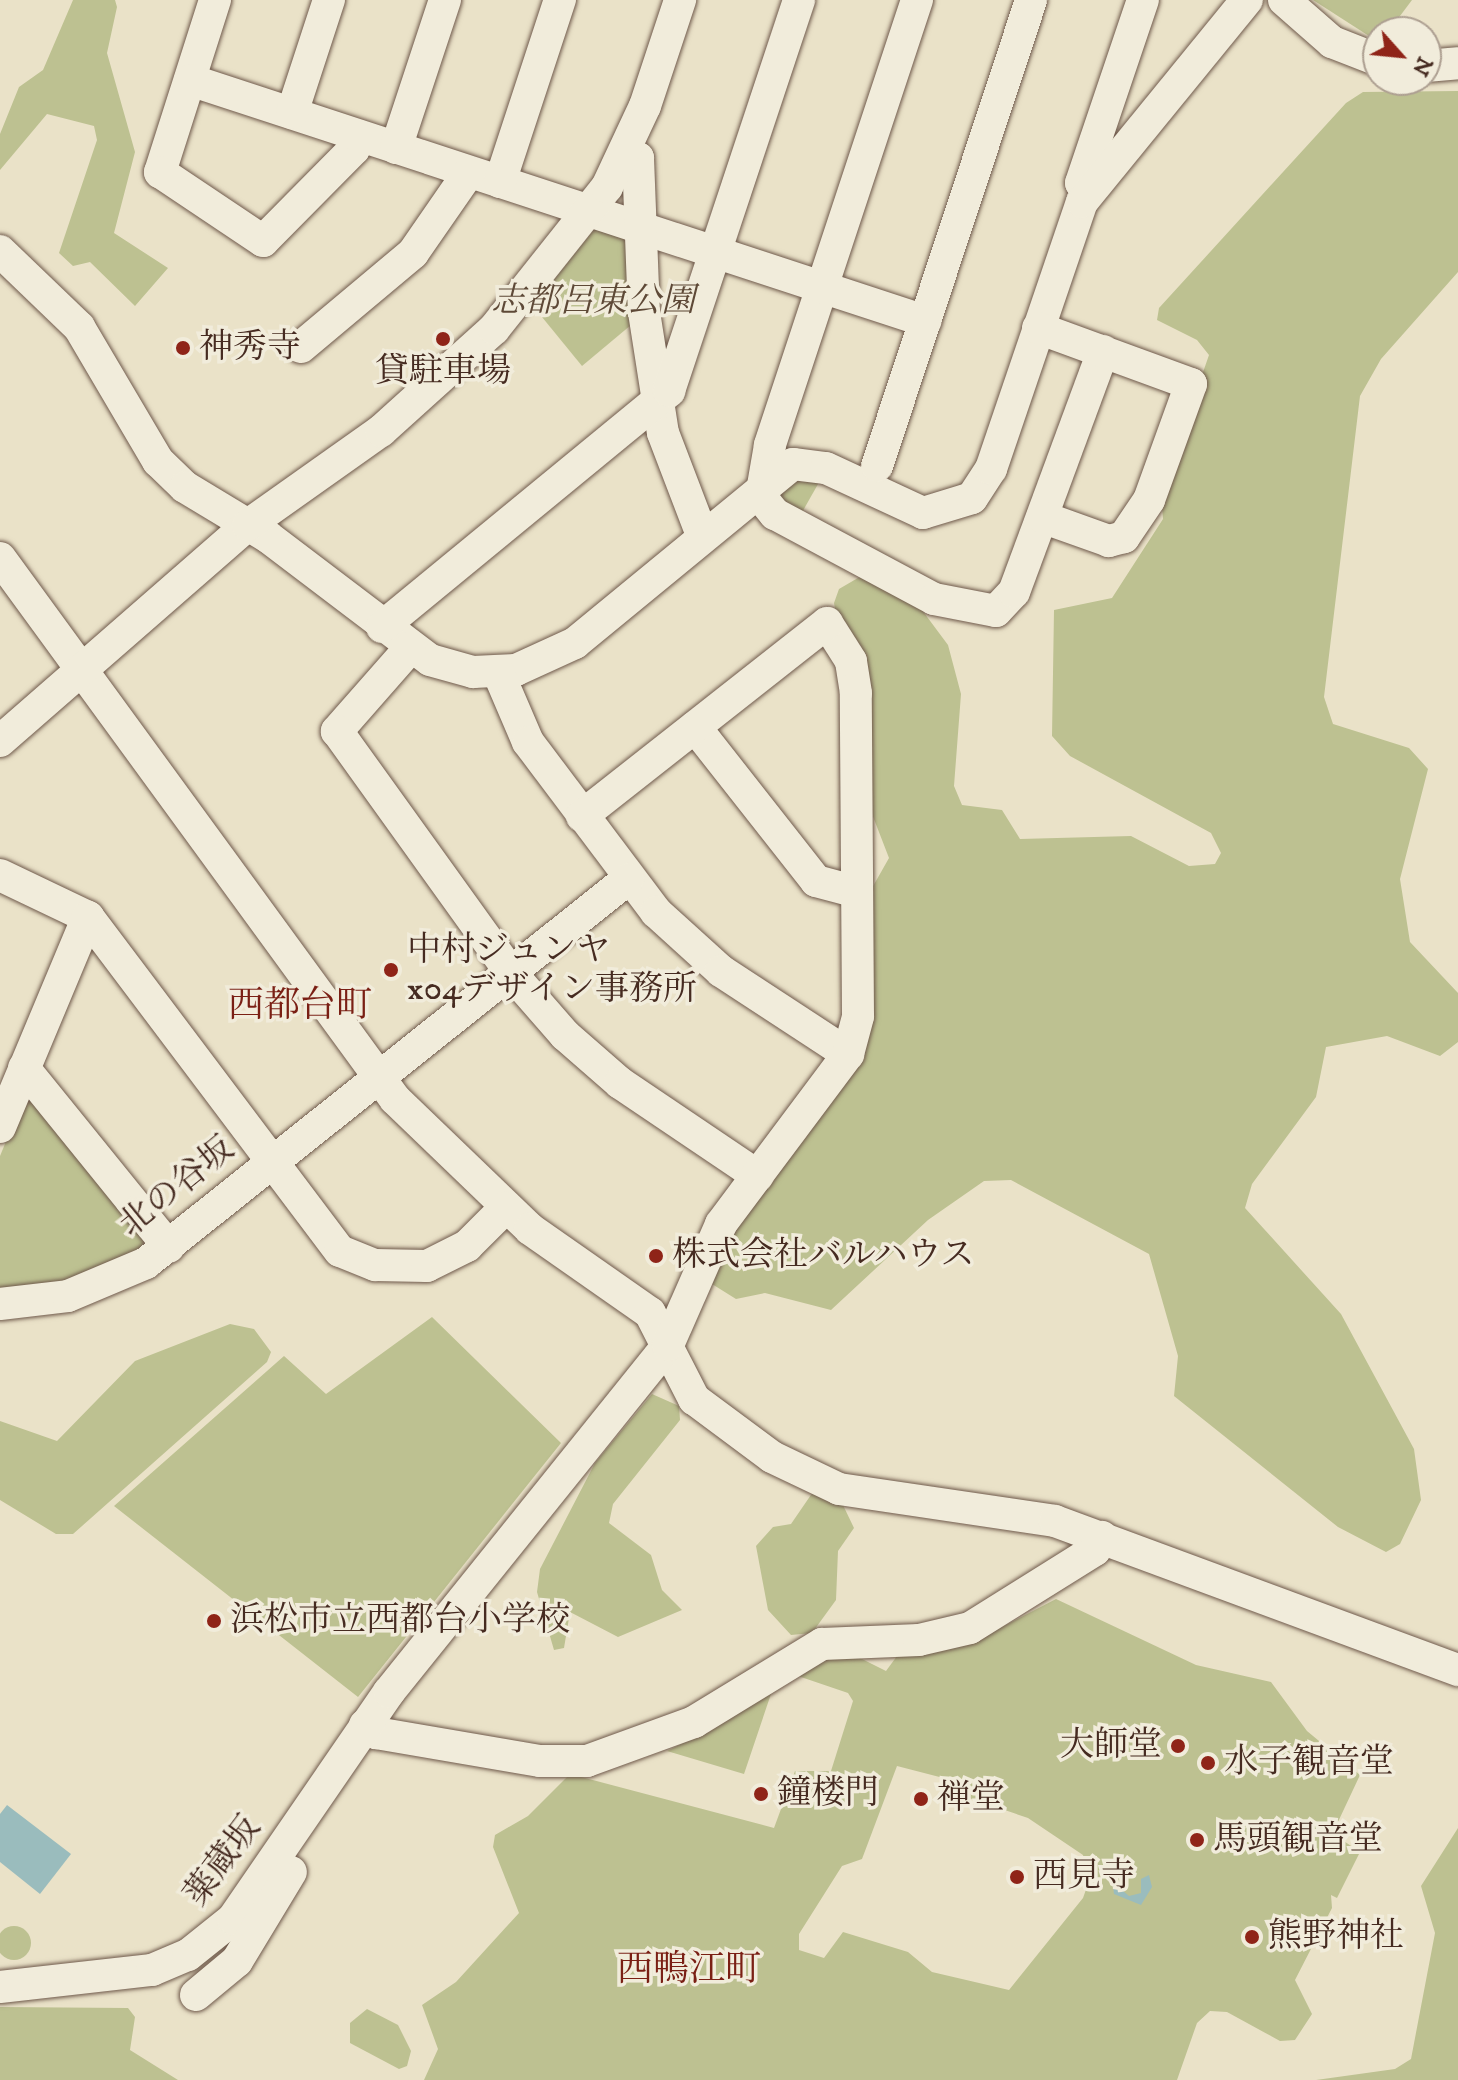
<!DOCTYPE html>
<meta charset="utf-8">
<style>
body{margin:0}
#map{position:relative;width:1458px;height:2080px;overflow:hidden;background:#eae2c8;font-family:"IM FELL DW Pica","Noto Serif JP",serif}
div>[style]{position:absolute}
.green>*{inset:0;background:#bdc191}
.round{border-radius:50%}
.water>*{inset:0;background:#9abcbd}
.roads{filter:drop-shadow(0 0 2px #6f594b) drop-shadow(0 0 2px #6f594b)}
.minor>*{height:32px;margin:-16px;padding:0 16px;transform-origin:16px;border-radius:16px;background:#f1ecdb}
.dots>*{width:22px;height:22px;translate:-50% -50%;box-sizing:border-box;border:4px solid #f1ecdb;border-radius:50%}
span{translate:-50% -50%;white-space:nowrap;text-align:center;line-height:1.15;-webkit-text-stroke:7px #f1ecdb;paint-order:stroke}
.park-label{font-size:34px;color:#5e4937;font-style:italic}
.poi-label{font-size:34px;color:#462b21}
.left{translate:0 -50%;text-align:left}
.right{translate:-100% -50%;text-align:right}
.street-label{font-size:34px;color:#462b21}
.neighbourhood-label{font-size:36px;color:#7a1f14}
.north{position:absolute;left:1362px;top:16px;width:80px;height:80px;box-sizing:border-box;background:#f1ecdb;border:2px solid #ad9f91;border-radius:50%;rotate:117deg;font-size:22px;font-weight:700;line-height:32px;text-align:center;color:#462b21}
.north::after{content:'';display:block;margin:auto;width:28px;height:36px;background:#8f2418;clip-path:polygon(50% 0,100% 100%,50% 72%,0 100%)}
</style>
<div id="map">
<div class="green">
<i style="clip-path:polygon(73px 0,115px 0,117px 7px,107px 53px,135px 152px,114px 233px,168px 268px,135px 306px,90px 262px,73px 266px,59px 253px,97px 140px,94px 126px,47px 114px,0 170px,0 134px,19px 87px,43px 70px)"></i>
<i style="clip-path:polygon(1313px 0,1412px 0,1388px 32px,1369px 36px)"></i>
<i style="clip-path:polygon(1458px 91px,1458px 272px,1381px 359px,1360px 396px,1324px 697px,1333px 724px,1409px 748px,1428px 769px,1400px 879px,1410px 942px,1458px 993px,1458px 1042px,1440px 1056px,1387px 1036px,1326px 1047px,1316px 1097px,1252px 1184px,1245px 1208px,1341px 1314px,1414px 1449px,1421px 1500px,1400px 1544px,1386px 1552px,1338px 1527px,1174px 1396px,1178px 1356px,1149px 1254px,1011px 1180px,984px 1181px,928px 1220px,831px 1310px,765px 1293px,736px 1299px,712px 1284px,721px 1250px,847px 1081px,872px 888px,889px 858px,872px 814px,834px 603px,839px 589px,863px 575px,919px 606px,948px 645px,961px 694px,954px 786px,962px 805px,1002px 810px,1020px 839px,1131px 836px,1189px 866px,1215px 864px,1221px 853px,1211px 833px,1070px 756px,1052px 736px,1054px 610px,1112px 598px,1163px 519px,1161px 493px,1209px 355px,1197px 340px,1157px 320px,1159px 308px,1346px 103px,1363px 92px)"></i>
<i style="clip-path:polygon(599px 223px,630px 233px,637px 320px,582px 366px,533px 306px)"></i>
<i style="clip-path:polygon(822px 477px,800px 516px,771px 489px,782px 480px)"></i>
<i style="clip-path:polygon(35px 1096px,148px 1237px,138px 1251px,65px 1282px,0 1290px,0 1156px,24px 1098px)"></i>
<i style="clip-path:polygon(432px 1317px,561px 1443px,358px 1697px,114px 1506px,284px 1356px,326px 1394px)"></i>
<i style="clip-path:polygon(230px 1324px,254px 1329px,271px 1352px,267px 1362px,73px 1534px,56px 1534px,0 1500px,0 1421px,57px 1441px,135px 1361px)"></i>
<i style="clip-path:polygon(652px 1394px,679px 1406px,680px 1420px,613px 1504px,609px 1523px,651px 1555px,662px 1590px,682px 1610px,618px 1637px,570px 1612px,564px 1648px,554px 1650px,537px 1592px,540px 1569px,595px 1463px)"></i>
<i style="clip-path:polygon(815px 1489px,842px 1503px,854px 1528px,838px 1551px,836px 1600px,812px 1633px,791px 1635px,768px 1610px,756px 1546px,773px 1527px,791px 1524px)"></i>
<i style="clip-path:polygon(evenodd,1056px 1599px,1196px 1665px,1271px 1682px,1307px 1731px,1360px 1775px,1337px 1824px,1326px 1829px,1360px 1852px,1337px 1898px,1331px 1895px,1332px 1908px,1295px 1980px,1312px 2014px,1295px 2040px,1280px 2041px,1227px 2012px,1210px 2011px,1197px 2023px,1177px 2080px,424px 2080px,438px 2049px,422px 2005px,456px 1982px,519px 1913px,493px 1847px,495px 1835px,528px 1816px,570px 1774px,774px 1828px,795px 1771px,831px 1771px,853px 1701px,848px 1693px,798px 1676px,826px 1658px,858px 1657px,886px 1671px,897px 1656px,975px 1641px,1056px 1599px,897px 1766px,955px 1781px,969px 1798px,1028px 1818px,1083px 1855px,1089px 1881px,1083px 1898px,1009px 1990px,932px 1972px,908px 1952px,843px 1932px,824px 1958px,799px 1950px,799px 1934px,842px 1866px,862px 1859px,897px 1766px)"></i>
<i style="clip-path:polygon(773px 1688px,744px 1774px,667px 1751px,725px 1722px)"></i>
<i style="clip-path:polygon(1458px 1828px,1458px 2080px,1316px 2080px,1395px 2069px,1411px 2059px,1435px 1933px,1421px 1886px)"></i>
<i class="round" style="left:-3px;top:1926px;width:34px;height:34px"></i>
<i style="clip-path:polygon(0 2007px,128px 2008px,135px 2017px,130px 2050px,178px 2080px,0 2080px)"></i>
<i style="clip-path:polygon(367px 2009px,398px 2025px,411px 2051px,407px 2066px,399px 2069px,350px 2043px,350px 2023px)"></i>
</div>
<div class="water">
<i style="clip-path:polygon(7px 1805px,71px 1854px,40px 1894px,0 1862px,0 1814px)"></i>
<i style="clip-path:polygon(1120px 1868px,1116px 1885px,1129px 1896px,1141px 1893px,1141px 1879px,1149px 1875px,1152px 1887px,1141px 1905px,1114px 1894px,1112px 1878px)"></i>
</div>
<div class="roads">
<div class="minor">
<i style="left:215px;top:0;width:181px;rotate:107.7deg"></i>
<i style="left:160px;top:172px;width:124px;rotate:33.8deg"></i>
<i style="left:263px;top:241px;width:129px;rotate:-45.3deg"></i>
<i style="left:354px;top:149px;width:14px;rotate:-69deg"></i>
<i style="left:917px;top:0;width:469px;rotate:108.3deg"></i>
<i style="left:770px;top:445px;width:53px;rotate:99.8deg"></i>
<i style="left:761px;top:497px;width:22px;rotate:51deg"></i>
<i style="left:775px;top:514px;width:180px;rotate:28.1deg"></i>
<i style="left:934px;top:599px;width:63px;rotate:11deg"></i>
<i style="left:996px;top:611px;width:26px;rotate:-47deg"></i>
<i style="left:1014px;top:592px;width:257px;rotate:-69.7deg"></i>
<i style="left:1284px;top:0;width:64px;rotate:41.2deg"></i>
<i style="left:1332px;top:42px;width:49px;rotate:21.4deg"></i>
<i style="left:1426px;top:66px;width:32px;rotate:-5deg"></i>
<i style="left:190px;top:80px;width:774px;rotate:18.15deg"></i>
<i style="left:292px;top:113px;width:119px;rotate:-71.9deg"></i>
<i style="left:396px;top:148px;width:156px;rotate:-71.7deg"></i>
<i style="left:625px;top:153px;width:14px;rotate:21deg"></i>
<i style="left:638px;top:158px;width:154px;rotate:87.8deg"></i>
<i style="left:644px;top:312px;width:122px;rotate:81.1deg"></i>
<i style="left:663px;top:433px;width:109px;rotate:69.1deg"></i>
<i style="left:500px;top:182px;width:192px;rotate:-71.8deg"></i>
<i style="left:1088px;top:187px;width:8px;rotate:-150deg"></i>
<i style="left:1081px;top:183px;width:193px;rotate:-71.3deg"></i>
<i style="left:0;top:251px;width:110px;rotate:43.9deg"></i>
<i style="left:79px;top:327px;width:156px;rotate:59.5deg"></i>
<i style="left:158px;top:461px;width:37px;rotate:44deg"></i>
<i style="left:185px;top:487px;width:97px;rotate:31.1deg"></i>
<i style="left:268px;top:537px;width:203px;rotate:37.2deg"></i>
<i style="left:430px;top:660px;width:45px;rotate:15.6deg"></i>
<i style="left:473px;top:672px;width:43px;rotate:-2.7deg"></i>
<i style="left:516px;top:670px;width:65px;rotate:-24.6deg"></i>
<i style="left:575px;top:643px;width:282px;rotate:-39.4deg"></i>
<i style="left:793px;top:464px;width:33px;rotate:7deg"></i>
<i style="left:826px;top:468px;width:107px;rotate:24.9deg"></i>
<i style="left:923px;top:513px;width:51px;rotate:-17deg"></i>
<i style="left:972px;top:498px;width:35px;rotate:-57deg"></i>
<i style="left:991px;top:469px;width:282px;rotate:-71.2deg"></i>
<i style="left:1082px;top:202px;width:261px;rotate:-50.8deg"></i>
<i style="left:1038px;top:328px;width:163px;rotate:20.1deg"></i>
<i style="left:1191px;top:384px;width:123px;rotate:109.9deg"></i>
<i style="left:1149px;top:500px;width:45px;rotate:124deg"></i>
<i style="left:1124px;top:537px;width:16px;rotate:165deg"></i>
<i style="left:1109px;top:541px;width:71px;rotate:-160.3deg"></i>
<i style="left:301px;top:347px;width:146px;rotate:-40deg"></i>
<i style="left:413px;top:253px;width:98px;rotate:-55.3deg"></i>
<i style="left:877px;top:466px;width:491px;rotate:-71.7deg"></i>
<i style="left:0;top:558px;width:670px;rotate:53.87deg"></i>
<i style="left:395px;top:1099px;width:187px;rotate:43.9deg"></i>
<i style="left:530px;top:1229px;width:146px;rotate:35deg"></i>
<i style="left:650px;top:1313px;width:97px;rotate:62.9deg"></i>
<i style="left:694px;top:1399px;width:97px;rotate:36.6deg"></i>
<i style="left:772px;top:1457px;width:74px;rotate:25.5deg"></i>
<i style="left:839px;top:1489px;width:218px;rotate:8.4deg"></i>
<i style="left:1055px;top:1521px;width:430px;rotate:20.3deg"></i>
<i style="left:382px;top:627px;width:372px;rotate:-39.4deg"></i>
<i style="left:669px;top:391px;width:412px;rotate:-71.6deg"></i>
<i style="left:410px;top:648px;width:111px;rotate:131.3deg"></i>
<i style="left:337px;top:731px;width:297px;rotate:54.3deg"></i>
<i style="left:510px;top:972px;width:84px;rotate:48.9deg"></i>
<i style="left:565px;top:1035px;width:73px;rotate:41.1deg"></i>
<i style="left:620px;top:1083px;width:166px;rotate:34deg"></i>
<i style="left:498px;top:672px;width:76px;rotate:66.8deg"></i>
<i style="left:528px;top:742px;width:213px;rotate:53deg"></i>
<i style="left:656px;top:912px;width:88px;rotate:42.2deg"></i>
<i style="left:721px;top:971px;width:152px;rotate:33.2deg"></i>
<i style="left:695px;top:727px;width:196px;rotate:51.8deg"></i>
<i style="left:816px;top:881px;width:42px;rotate:15deg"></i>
<i style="left:0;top:741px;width:329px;rotate:-41.1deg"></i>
<i style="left:248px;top:525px;width:163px;rotate:-35.3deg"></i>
<i style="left:381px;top:431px;width:152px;rotate:-42.1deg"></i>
<i style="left:494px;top:329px;width:181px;rotate:-51.5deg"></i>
<i style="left:607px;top:187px;width:89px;rotate:-64.9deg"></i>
<i style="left:645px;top:106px;width:112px;rotate:-71.7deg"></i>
<i style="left:0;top:875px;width:98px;rotate:25.5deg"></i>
<i style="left:88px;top:917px;width:418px;rotate:53deg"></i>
<i style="left:340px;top:1251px;width:38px;rotate:22deg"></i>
<i style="left:375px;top:1265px;width:52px;rotate:1.1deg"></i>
<i style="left:427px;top:1266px;width:45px;rotate:-26.6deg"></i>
<i style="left:467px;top:1246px;width:54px;rotate:-45deg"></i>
<i style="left:24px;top:1068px;width:230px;rotate:51deg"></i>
<i style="left:0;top:1127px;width:228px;rotate:-67.3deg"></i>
<i style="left:0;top:1304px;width:68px;rotate:-6.7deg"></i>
<i style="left:68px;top:1296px;width:85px;rotate:-22.9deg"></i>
<i style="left:146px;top:1263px;width:616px;rotate:-38.54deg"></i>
<i style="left:365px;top:1725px;width:14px;rotate:36deg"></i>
<i style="left:376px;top:1733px;width:166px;rotate:9.7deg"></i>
<i style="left:540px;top:1761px;width:47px"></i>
<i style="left:587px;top:1761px;width:114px;rotate:-20deg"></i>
<i style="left:694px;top:1722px;width:150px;rotate:-31.4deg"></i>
<i style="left:822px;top:1644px;width:97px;rotate:-2.4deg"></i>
<i style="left:919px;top:1640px;width:52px;rotate:-13.2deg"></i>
<i style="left:970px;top:1628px;width:147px;rotate:-32deg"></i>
<i style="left:1095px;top:1550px;width:15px;rotate:-62deg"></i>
<i style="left:0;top:1987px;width:153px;rotate:-6.4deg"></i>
<i style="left:152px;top:1970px;width:39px;rotate:-23deg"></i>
<i style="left:188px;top:1955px;width:58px;rotate:-38.7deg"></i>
<i style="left:233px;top:1919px;width:275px;rotate:-55.5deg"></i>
<i style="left:389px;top:1692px;width:445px;rotate:-51.2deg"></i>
<i style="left:668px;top:1345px;width:132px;rotate:-66.3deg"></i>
<i style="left:721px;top:1224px;width:212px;rotate:-53.2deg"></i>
<i style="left:848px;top:1054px;width:39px;rotate:-75deg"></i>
<i style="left:858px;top:1016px;width:323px;rotate:-90.4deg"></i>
<i style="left:856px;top:693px;width:32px;rotate:-99deg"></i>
<i style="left:851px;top:661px;width:45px;rotate:-122.3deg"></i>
<i style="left:827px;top:623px;width:312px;rotate:141.8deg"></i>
<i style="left:196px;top:1995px;width:53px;rotate:-39.7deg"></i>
<i style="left:237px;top:1961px;width:104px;rotate:-58.8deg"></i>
</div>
</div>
<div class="dots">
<i style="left:443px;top:339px;background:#8f2418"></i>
<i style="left:183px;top:348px;background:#8f2418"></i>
<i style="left:391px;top:970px;background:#8f2418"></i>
<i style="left:656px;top:1256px;background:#8f2418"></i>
<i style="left:214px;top:1621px;background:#8f2418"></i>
<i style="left:1178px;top:1746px;background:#8f2418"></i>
<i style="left:1208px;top:1763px;background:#8f2418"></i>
<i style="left:761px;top:1794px;background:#8f2418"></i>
<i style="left:921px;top:1799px;background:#8f2418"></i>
<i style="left:1197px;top:1840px;background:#8f2418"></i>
<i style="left:1017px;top:1877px;background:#8f2418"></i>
<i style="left:1252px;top:1937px;background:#8f2418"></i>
</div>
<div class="park-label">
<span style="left:593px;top:302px">志都呂東公園</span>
</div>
<div class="poi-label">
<span class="left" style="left:199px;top:348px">神秀寺</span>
<span style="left:443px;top:372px">貸駐車場</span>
<span class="left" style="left:407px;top:970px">中村ジュンヤ<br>x04デザイン事務所</span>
<span class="left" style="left:672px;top:1256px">株式会社バルハウス</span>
<span class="left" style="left:230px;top:1621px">浜松市立西都台小学校</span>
<span class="right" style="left:1162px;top:1746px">大師堂</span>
<span class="left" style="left:1224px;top:1763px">水子観音堂</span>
<span class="left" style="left:777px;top:1794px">鐘楼門</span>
<span class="left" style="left:937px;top:1799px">禅堂</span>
<span class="left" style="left:1213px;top:1840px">馬頭観音堂</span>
<span class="left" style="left:1033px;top:1877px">西見寺</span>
<span class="left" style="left:1268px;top:1937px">熊野神社</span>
</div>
<div class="street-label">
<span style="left:177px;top:1187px;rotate:-39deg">北の谷坂</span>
<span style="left:223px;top:1861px;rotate:-53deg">薬蔵坂</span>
</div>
<div class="neighbourhood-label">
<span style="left:300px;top:1006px">西都台町</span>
<span style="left:689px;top:1970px">西鴨江町</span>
</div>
<div class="north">N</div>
</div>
